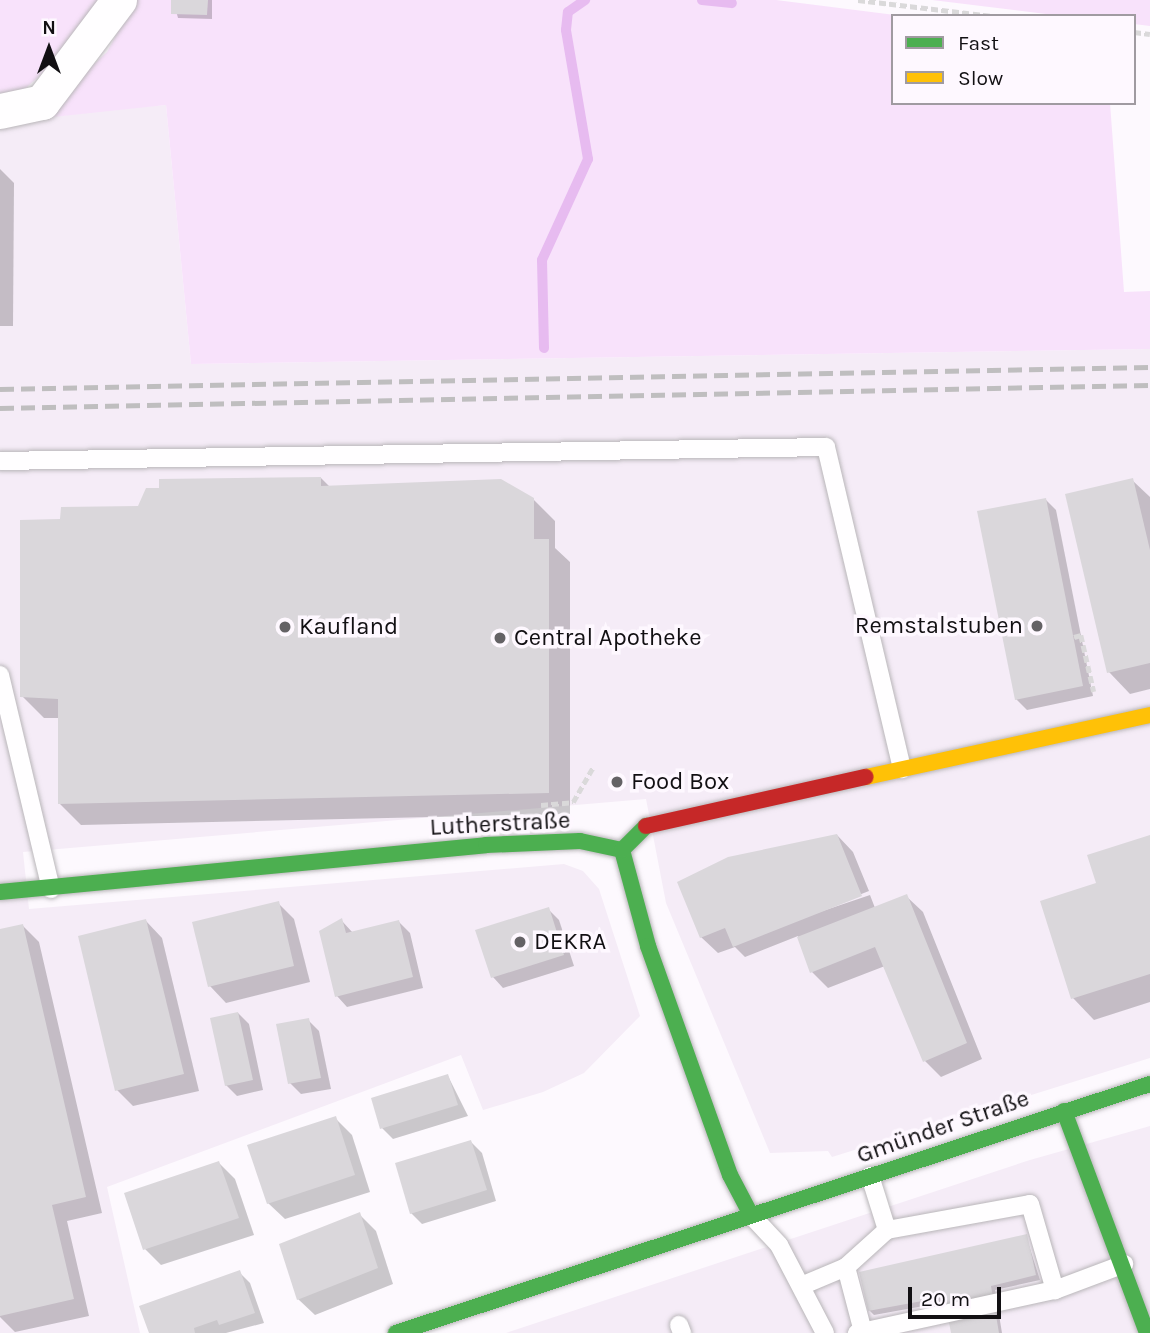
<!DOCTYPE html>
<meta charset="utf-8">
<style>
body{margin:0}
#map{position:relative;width:1150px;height:1333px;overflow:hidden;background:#fdf9fe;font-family:Karla,sans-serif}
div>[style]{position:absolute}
.built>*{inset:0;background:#f5ecf7}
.green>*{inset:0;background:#f8e2fb}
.shadow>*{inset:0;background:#0003}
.stream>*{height:10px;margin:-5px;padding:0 5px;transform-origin:5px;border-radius:5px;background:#e7bbf0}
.building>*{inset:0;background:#dad7db}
.path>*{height:4.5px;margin-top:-2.25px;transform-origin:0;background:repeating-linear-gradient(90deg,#dad9da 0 7px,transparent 0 10.5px)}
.roads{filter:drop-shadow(0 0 2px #b9b6b9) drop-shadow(0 0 2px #b9b6b9)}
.lane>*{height:18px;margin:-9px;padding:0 9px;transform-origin:9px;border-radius:9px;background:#fffeff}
.street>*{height:35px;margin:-17.5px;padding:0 17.5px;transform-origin:17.5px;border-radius:17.5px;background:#fffeff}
.fast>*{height:16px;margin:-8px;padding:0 8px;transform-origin:8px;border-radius:8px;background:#4caf50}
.slow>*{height:16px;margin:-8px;padding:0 8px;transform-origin:8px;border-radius:8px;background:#ffc107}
.jam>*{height:16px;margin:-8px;padding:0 8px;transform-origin:8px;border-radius:8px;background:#c62828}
.rail>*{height:5px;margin-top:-2.5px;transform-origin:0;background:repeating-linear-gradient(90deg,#bfbebf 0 14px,transparent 0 21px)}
.dots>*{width:19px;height:19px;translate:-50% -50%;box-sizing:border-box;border:4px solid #fef8ff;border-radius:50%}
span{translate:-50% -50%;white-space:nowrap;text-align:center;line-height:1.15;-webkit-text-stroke:7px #fef8ff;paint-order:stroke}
.poi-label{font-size:24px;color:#121013}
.right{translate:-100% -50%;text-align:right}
.left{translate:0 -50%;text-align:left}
.street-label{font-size:24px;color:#121013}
.legend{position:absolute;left:891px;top:14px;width:245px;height:91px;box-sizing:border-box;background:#fef8ff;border:2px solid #a09ba1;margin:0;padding:9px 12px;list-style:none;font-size:21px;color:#121013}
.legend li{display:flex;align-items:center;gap:14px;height:35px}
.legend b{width:35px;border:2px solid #a09ba1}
.north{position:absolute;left:14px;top:14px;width:70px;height:70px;-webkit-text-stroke:5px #fef8ff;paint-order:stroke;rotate:0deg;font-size:19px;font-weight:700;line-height:28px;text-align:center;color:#121013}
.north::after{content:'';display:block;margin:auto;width:24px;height:32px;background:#121013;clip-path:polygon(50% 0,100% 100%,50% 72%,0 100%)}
.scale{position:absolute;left:908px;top:1287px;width:93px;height:32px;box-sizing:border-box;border:4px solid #121013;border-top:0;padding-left:9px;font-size:21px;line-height:24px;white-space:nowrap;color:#121013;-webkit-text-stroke:5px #fef8ff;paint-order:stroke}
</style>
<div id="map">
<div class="built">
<i style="clip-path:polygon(166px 105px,191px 364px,1150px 349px,1150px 1058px,832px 1157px,828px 1151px,770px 1153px,666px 903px,646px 799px,23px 852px,29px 909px,564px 864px,583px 871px,599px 889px,640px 1016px,584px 1073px,543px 1092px,483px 1110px,461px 1055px,107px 1187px,140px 1333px,0 1333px,0 118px)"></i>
<i style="clip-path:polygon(1150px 1126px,1150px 1333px,506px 1333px,1030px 1160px)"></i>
</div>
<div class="green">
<i style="clip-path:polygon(0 0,100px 0,61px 57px,19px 94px,0 94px)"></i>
<i style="clip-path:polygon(135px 0,776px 0,903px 16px,893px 16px,893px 103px,1110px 103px,1124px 292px,1150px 291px,1150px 349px,191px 364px,166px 105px,34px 119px,107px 52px)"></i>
<i style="clip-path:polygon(932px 0,1150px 0,1150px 26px,1134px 24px,1134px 16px,1062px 16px)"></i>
</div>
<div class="shadow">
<i style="clip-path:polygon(173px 0,212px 0,212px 19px,178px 18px)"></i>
<i style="clip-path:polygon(0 169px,14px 183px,13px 326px,0 326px)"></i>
<i style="clip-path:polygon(321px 478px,330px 487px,533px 499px,555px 521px,555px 548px,570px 562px,570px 814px,81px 825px,59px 803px,59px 718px,44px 718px,22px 696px,62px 520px)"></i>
<i style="clip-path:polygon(1132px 480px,1150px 497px,1150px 689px,1130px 694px,1109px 672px)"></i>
<i style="clip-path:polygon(1045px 499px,1056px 510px,1093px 696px,1027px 710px,1016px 699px)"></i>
<i style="clip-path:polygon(837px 835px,853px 852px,869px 891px,790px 922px,870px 895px,875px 908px,906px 896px,923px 912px,982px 1059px,941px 1077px,925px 1061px,885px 966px,828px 988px,812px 972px,798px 936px,745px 957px,735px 947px,718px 953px,701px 937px)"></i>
<i style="clip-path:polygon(1150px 837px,1150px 1002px,1094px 1020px,1073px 998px,1098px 884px)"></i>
<i style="clip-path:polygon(278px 903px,294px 919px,310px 982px,226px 1003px,210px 986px)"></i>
<i style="clip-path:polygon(548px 909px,559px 920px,574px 966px,503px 988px,493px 977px)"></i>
<i style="clip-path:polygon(146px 921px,162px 938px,199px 1091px,133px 1106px,117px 1090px)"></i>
<i style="clip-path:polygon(342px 921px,353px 933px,399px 922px,410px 933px,423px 988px,347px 1007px,337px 996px)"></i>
<i style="clip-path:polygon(22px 925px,39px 942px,102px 1213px,67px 1221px,89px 1316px,15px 1332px,0 1317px,0 931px)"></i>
<i style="clip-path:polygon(238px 1013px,249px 1024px,263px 1090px,237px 1096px,226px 1085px)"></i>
<i style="clip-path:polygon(308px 1020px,319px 1031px,331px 1089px,301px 1094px,290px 1083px)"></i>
<i style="clip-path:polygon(448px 1076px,468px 1116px,393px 1139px,382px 1128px)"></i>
<i style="clip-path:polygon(335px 1118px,352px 1135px,370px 1192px,285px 1219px,268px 1203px)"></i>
<i style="clip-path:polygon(471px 1142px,482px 1153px,496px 1201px,422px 1224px,411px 1213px)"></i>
<i style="clip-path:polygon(219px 1163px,235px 1179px,254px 1235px,161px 1265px,145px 1249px)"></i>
<i style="clip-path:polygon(360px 1215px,376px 1231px,393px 1284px,315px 1315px,298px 1299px)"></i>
<i style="clip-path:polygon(1026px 1236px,1040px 1280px,995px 1290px,1002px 1333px,953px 1333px,946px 1302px,874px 1315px,869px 1310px)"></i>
<i style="clip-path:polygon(239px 1272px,250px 1283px,264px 1323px,226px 1333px,151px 1333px)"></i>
</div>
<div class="stream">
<i style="left:702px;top:0;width:30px;rotate:6deg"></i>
<i style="left:544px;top:348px;width:88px;rotate:-91.3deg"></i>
<i style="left:542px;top:260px;width:111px;rotate:-65.5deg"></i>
<i style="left:588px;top:159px;width:131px;rotate:-99.7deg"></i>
<i style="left:566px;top:30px;width:18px;rotate:-84deg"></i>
<i style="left:568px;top:12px;width:21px;rotate:-35deg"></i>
</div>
<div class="building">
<i style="clip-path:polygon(171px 0,208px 0,207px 15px,171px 14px)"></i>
<i style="clip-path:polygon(321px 477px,321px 486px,501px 479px,534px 498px,534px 539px,549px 539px,549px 793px,58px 804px,58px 699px,20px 697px,20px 520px,60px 519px,61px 507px,138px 506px,146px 488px,159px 488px,159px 479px)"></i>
<i style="clip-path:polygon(1133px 478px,1150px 550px,1150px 663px,1107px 673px,1065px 494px)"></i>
<i style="clip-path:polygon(1046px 498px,1083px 686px,1015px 700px,977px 511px)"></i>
<i style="clip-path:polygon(837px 834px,862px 896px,733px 947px,725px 928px,700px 938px,677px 882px,728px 857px)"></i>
<i style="clip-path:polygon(1150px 835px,1150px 974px,1071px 999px,1040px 901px,1096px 883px,1087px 855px)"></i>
<i style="clip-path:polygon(907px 894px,967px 1043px,923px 1062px,875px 947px,810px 973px,797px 937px)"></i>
<i style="clip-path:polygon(279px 901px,294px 966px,208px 987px,192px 922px)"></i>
<i style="clip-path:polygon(549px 907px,564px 955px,491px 978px,475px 930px)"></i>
<i style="clip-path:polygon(342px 918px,346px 933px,399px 920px,413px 977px,335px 997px,319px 931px)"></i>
<i style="clip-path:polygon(146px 919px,184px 1074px,115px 1091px,78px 936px)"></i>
<i style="clip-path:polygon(23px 924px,86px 1197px,52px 1205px,74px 1299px,0 1316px,0 929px)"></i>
<i style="clip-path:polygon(238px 1012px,253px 1080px,225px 1086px,210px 1018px)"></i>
<i style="clip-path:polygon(309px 1018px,321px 1078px,288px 1084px,276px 1024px)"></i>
<i style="clip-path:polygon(448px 1074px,458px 1105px,380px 1129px,371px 1098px)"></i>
<i style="clip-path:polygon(336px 1116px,355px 1175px,267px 1204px,247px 1145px)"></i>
<i style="clip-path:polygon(471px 1140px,487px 1190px,410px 1214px,395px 1163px)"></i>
<i style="clip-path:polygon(219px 1161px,239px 1218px,143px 1250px,124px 1193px)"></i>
<i style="clip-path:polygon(360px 1212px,378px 1268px,297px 1300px,279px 1244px)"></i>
<i style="clip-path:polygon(1027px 1234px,1036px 1275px,991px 1286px,999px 1333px,951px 1333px,944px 1297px,868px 1311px,859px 1272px)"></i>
<i style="clip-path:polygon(240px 1270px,255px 1313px,219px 1325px,217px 1320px,194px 1328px,195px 1333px,149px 1333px,139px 1306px)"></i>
</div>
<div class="path">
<i style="left:858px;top:0;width:135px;rotate:6.8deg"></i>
<i style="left:1134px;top:32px;width:16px;rotate:7deg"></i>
<i style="left:1074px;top:637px;width:7px;rotate:-16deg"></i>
<i style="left:1081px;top:635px;width:58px;rotate:77.2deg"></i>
<i style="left:541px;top:805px;width:32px;rotate:-5deg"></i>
<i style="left:573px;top:802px;width:39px;rotate:-60deg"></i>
</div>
<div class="roads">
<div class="lane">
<i style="left:0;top:461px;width:826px;rotate:-0.97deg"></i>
<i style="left:826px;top:447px;width:331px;rotate:76.7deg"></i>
<i style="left:0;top:675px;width:220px;rotate:76.6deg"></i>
<i style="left:870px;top:1176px;width:57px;rotate:72.5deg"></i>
<i style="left:751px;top:1215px;width:41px;rotate:47deg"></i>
<i style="left:779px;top:1245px;width:99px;rotate:62.4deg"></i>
<i style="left:846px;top:1267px;width:67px;rotate:75.3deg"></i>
<i style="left:801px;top:1286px;width:49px;rotate:-22.9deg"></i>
<i style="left:846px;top:1267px;width:55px;rotate:-42.1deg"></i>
<i style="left:887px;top:1230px;width:145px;rotate:-10.3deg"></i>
<i style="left:1030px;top:1204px;width:90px;rotate:73.8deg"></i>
<i style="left:1055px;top:1290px;width:74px;rotate:-20.6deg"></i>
<i style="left:679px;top:1325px;width:9px;rotate:69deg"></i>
<i style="left:857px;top:1333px;width:203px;rotate:-12.3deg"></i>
</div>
<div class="street">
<i style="left:0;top:111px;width:43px;rotate:-12.1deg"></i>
<i style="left:42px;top:102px;width:128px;rotate:-53deg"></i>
</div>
<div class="fast">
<i style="left:622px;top:850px;width:99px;rotate:74.8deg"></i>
<i style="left:648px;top:946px;width:243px;rotate:70.3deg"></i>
<i style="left:730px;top:1175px;width:45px;rotate:62.3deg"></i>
<i style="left:0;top:892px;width:488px;rotate:-5.5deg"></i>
<i style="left:486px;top:845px;width:94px;rotate:-2.4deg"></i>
<i style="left:580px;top:841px;width:43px;rotate:12.1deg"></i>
<i style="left:622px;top:850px;width:34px;rotate:-45deg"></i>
<i style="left:1064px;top:1111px;width:237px;rotate:69.5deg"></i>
<i style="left:396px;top:1333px;width:794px;rotate:-18.28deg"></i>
</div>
<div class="slow">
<i style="left:866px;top:777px;width:291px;rotate:-12.3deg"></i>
</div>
<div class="jam">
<i style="left:646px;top:826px;width:225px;rotate:-12.6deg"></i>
</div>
</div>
<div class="rail">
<i style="left:0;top:389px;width:1150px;rotate:-1.1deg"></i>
<i style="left:0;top:408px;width:1150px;rotate:-1.15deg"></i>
</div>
<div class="dots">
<i style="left:1037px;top:626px;background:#646265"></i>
<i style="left:285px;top:627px;background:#646265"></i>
<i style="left:500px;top:638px;background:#646265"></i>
<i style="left:617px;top:782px;background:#646265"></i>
<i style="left:520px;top:942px;background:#646265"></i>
</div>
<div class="poi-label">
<span class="right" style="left:1023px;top:626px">Remstalstuben</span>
<span class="left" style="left:299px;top:627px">Kaufland</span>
<span class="left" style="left:514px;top:638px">Central Apotheke</span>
<span class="left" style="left:631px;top:782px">Food Box</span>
<span class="left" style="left:534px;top:942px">DEKRA</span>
</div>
<div class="street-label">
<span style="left:500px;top:824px;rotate:-3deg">Lutherstraße</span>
<span style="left:943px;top:1127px;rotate:-19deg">Gmünder Straße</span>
</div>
<ul class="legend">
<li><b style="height:9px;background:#4caf50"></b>Fast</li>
<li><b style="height:9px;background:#ffc107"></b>Slow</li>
</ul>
<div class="north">N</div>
<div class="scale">20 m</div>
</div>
